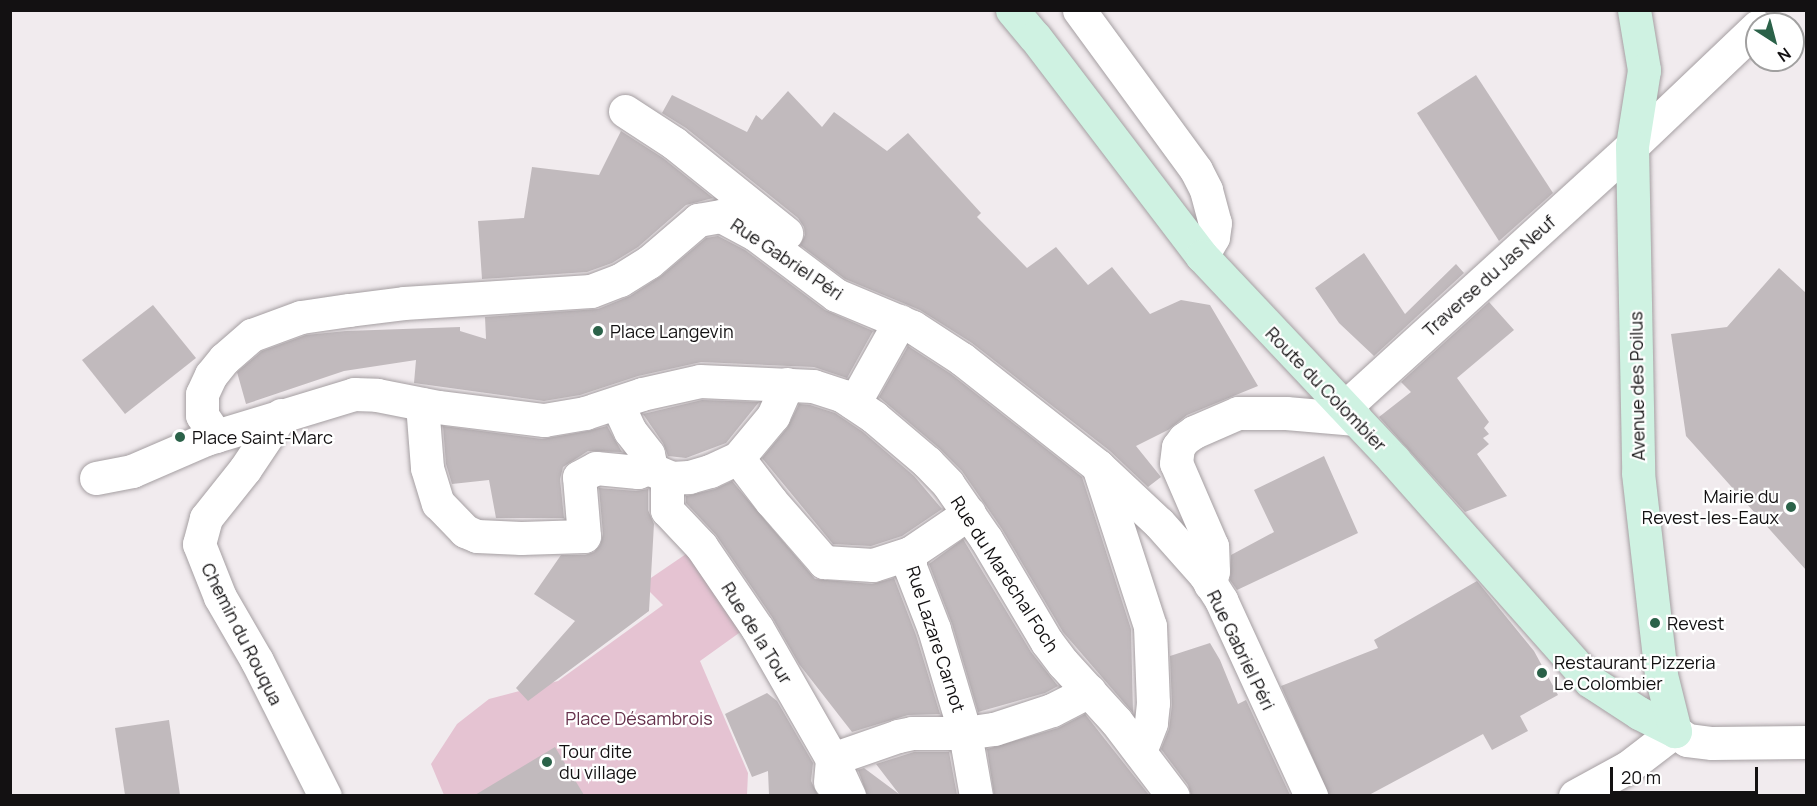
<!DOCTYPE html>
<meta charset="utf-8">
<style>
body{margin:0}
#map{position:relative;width:1817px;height:806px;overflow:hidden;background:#f1ebee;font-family:Manrope,sans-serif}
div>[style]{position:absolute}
.green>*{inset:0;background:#e5c3d2}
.building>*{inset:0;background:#c1babd}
.roads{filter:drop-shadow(0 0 2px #a59fa2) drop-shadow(0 0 2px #a59fa2)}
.street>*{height:33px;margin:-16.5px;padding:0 16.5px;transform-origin:16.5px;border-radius:16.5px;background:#fff}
.secondary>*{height:33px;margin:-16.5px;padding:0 16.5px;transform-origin:16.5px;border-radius:16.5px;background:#cff2e2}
.dots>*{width:16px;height:16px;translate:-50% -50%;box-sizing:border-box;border:3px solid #fff;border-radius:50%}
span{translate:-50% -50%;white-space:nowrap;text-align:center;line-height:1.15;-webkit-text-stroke:4.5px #fff;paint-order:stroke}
.street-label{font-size:18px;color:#131112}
.poi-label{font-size:18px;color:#131112}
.left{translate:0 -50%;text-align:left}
.right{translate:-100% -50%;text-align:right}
.park-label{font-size:18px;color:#66334d}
.frame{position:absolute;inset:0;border:12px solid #131112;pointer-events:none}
.north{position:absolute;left:1745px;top:12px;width:60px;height:60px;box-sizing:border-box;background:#fff;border:2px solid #a1a0a0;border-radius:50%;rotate:144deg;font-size:16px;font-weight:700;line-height:24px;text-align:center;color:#131112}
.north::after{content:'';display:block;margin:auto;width:21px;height:27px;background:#2b6249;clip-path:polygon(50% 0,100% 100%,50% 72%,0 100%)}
.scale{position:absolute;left:1610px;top:767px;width:148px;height:27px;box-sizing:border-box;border:3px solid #131112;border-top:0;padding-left:8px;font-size:18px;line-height:21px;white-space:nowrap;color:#131112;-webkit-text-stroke:4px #fff;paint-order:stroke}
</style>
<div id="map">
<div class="green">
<i style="clip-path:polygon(689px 552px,746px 628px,700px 661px,748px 773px,747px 795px,444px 795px,431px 764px,457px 724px,489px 699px,558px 681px,663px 605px,642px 584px)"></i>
</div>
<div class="building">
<i style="clip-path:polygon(1476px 75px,1553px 193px,1499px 241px,1417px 113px)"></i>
<i style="clip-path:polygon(788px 91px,822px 127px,834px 112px,887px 151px,908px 133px,981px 213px,977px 217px,1027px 268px,1056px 247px,1088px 285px,1112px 267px,1150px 314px,1181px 300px,1210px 305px,1258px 386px,1187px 415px,1168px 430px,1136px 446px,1161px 477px,1148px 487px,1110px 451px,972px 343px,920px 310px,845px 279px,800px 245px,805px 235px,804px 227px,798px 218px,686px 128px,662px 113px,672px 95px,747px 132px,756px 115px,762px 120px)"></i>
<i style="clip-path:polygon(621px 131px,663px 158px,713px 198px,686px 205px,638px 247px,612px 263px,587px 272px,482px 279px,478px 221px,524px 218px,532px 167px,599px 175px)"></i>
<i style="clip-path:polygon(718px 236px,745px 250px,825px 310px,873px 331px,847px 378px,814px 367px,701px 362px,638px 376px,580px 395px,544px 401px,414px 383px,416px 360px,344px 371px,246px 404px,237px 372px,262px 351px,306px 335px,346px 331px,460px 327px,460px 331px,486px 339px,485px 317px,598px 309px,630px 296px,661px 276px,706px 238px)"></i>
<i style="clip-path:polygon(1364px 253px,1405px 314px,1456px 264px,1464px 273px,1374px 356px,1339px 323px,1315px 288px)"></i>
<i style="clip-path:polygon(1779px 268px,1806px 293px,1806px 570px,1686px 436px,1671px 334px,1727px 327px)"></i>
<i style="clip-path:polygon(1489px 302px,1514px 330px,1457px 378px,1489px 422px,1484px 428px,1489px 434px,1483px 438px,1489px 444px,1477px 454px,1507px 496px,1465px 512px,1379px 417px,1411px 392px,1401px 382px)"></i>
<i style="clip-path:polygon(153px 305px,196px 358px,125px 414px,82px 360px)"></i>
<i style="clip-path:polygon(908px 346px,951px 374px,1082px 477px,1131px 629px,1133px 713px,1063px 632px,1002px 529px,962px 471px,939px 448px,879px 397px)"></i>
<i style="clip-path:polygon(702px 400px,759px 402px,726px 443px,686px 458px,668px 456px,663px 443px,643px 414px)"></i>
<i style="clip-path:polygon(799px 404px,810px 405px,835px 413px,863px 432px,914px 476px,942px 509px,902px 536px,871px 546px,833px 544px,762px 458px,787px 428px)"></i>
<i style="clip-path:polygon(443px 426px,542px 439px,588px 431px,607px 426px,622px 452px,588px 451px,563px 467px,560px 479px,564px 518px,496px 518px,489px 480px,452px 484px,446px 464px)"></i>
<i style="clip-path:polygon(1324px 456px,1358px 533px,1237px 590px,1230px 580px,1231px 555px,1274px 532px,1254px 490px)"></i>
<i style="clip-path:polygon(732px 481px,815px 579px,872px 584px,894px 578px,916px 635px,940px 714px,908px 715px,852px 732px,799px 664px,772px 617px,716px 535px,686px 503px,686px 496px,715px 489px)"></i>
<i style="clip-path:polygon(599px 488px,636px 491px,648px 489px,648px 510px,654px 524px,649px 611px,528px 701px,516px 688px,575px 621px,534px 594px,561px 555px,585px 555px,594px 552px,600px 545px,603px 534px)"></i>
<i style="clip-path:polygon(963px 539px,1031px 652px,1058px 686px,1045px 693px,978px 712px,952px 624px,929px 564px)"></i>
<i style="clip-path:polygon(1477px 581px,1534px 651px,1558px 695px,1520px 716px,1528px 731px,1492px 750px,1483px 734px,1369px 795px,1329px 795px,1281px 686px,1378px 648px,1374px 640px)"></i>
<i style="clip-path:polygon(1210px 643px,1220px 660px,1238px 704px,1246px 700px,1290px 795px,1191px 795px,1188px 785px,1161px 749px,1169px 729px,1172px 705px,1170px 656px)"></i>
<i style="clip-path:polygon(767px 693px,777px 701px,813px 763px,811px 781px,818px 795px,769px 795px,768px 771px,752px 777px,725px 714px)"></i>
<i style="clip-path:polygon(1085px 714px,1149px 795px,994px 795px,987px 749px,1058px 728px)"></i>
<i style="clip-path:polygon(169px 720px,180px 795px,125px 795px,115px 728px)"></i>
<i style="clip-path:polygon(555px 747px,584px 795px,475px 795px)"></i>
<i style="clip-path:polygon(914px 752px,949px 752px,957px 795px,867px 795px,858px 770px,864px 768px,899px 794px,876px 764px)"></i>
</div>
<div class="roads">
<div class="street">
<i style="left:1079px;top:10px;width:198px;rotate:53.8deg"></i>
<i style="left:1196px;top:170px;width:22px;rotate:63deg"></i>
<i style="left:1206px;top:190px;width:34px;rotate:75deg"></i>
<i style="left:1215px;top:223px;width:14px;rotate:98deg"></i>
<i style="left:1213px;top:237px;width:22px;rotate:120deg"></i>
<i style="left:625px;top:111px;width:59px;rotate:33.1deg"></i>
<i style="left:674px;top:143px;width:144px;rotate:38.8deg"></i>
<i style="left:854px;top:403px;width:94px;rotate:-60.7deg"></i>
<i style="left:422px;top:404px;width:64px;rotate:85.5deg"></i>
<i style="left:427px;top:468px;width:37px;rotate:73deg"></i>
<i style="left:438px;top:503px;width:39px;rotate:46deg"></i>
<i style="left:465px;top:531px;width:13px;rotate:23deg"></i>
<i style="left:477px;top:536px;width:44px;rotate:2.6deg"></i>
<i style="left:521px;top:538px;width:63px;rotate:-1.8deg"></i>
<i style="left:584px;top:536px;width:59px;rotate:-94.8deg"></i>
<i style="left:579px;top:477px;width:19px;rotate:-28deg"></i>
<i style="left:596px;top:468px;width:42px;rotate:5.4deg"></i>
<i style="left:638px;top:472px;width:11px;rotate:-22deg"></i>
<i style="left:648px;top:468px;width:5px;rotate:-68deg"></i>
<i style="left:650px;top:463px;width:9px;rotate:-103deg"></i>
<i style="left:648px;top:454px;width:29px;rotate:-128deg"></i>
<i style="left:630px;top:431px;width:31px;rotate:-115deg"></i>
<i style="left:1345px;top:407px;width:388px;rotate:-42.3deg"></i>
<i style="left:1632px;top:146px;width:173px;rotate:-43.6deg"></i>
<i style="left:281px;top:415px;width:65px;rotate:123.7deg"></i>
<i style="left:245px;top:469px;width:63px;rotate:128.5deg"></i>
<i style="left:206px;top:518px;width:27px;rotate:105deg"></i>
<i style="left:199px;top:544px;width:57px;rotate:68.4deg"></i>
<i style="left:220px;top:597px;width:74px;rotate:60deg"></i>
<i style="left:257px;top:661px;width:151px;rotate:63.3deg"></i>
<i style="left:216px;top:436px;width:25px;rotate:-124deg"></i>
<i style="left:202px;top:415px;width:21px;rotate:-90deg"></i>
<i style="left:202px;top:394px;width:21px;rotate:-65deg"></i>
<i style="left:211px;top:375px;width:21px;rotate:-51deg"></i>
<i style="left:224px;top:359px;width:37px;rotate:-41deg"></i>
<i style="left:252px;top:335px;width:52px;rotate:-20.2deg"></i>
<i style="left:301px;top:317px;width:49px;rotate:-8.3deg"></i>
<i style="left:349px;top:310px;width:55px;rotate:-7.3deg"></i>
<i style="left:404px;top:303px;width:187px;rotate:-3.7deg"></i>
<i style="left:591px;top:291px;width:31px;rotate:-21deg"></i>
<i style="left:620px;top:280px;width:34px;rotate:-32deg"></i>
<i style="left:649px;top:262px;width:65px;rotate:-40.6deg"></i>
<i style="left:698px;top:220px;width:23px;rotate:-10deg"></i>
<i style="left:721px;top:216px;width:38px;rotate:28deg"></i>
<i style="left:755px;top:234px;width:101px;rotate:37deg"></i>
<i style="left:836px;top:295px;width:83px;rotate:22.6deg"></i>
<i style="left:913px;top:327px;width:59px;rotate:33.1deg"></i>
<i style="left:962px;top:359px;width:173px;rotate:38.2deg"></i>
<i style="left:1098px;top:466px;width:83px;rotate:43.1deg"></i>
<i style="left:1159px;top:523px;width:69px;rotate:48.5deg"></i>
<i style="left:1205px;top:575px;width:30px;rotate:57deg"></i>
<i style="left:1221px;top:600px;width:216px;rotate:65.3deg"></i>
<i style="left:738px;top:458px;width:54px;rotate:52.5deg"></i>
<i style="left:771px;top:501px;width:81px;rotate:49deg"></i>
<i style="left:824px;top:562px;width:49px;rotate:3.5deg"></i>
<i style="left:873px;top:565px;width:39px;rotate:-18deg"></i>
<i style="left:1098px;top:466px;width:168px;rotate:72deg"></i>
<i style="left:1150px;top:626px;width:77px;rotate:87.8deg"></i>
<i style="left:1153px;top:703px;width:20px;rotate:96deg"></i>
<i style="left:1151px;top:723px;width:31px;rotate:111deg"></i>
<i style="left:648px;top:468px;width:25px;rotate:23deg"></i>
<i style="left:671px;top:478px;width:18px;rotate:-3deg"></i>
<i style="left:689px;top:477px;width:22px;rotate:-16deg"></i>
<i style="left:710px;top:471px;width:31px;rotate:-25deg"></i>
<i style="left:738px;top:458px;width:55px;rotate:-50.2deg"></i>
<i style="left:773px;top:416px;width:35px;rotate:-66deg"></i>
<i style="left:667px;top:477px;width:33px;rotate:90deg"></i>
<i style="left:667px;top:510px;width:50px;rotate:46.6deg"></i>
<i style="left:701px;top:546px;width:99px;rotate:55.7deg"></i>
<i style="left:757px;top:628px;width:151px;rotate:60.2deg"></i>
<i style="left:832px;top:759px;width:41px;rotate:65.3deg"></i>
<i style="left:96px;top:478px;width:37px;rotate:-11deg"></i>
<i style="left:132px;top:471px;width:81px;rotate:-23.4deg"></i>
<i style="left:206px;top:439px;width:155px;rotate:-16.9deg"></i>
<i style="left:354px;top:394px;width:23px;rotate:2deg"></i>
<i style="left:377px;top:395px;width:62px;rotate:11.1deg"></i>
<i style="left:438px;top:407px;width:107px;rotate:7deg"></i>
<i style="left:544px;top:420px;width:42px;rotate:-9.7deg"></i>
<i style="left:585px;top:413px;width:60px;rotate:-18.4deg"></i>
<i style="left:642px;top:394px;width:59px;rotate:-12.6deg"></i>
<i style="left:700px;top:381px;width:113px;rotate:2.5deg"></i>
<i style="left:813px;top:386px;width:32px;rotate:18deg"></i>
<i style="left:843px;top:396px;width:37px;rotate:34deg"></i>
<i style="left:874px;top:417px;width:70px;rotate:40.3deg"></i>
<i style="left:927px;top:462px;width:30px;rotate:46deg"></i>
<i style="left:948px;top:484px;width:67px;rotate:55.4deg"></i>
<i style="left:986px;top:539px;width:120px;rotate:59.4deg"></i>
<i style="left:1047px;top:642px;width:26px;rotate:53deg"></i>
<i style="left:1063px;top:663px;width:79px;rotate:47.6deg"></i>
<i style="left:1116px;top:721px;width:94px;rotate:52.8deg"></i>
<i style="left:969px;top:513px;width:71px;rotate:145.9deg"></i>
<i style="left:910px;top:553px;width:14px;rotate:90deg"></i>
<i style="left:910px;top:567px;width:66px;rotate:68.8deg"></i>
<i style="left:934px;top:629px;width:109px;rotate:73.4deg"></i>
<i style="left:965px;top:733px;width:64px;rotate:80.1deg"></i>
<i style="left:1210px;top:584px;width:13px;rotate:-77deg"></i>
<i style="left:1213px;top:571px;width:25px;rotate:-92deg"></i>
<i style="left:1212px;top:546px;width:90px;rotate:-113.4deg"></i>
<i style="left:1176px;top:463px;width:16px;rotate:-83deg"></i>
<i style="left:1178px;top:447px;width:10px;rotate:-53deg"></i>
<i style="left:1184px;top:439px;width:12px;rotate:-35deg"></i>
<i style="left:1194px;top:432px;width:48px;rotate:-23.4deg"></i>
<i style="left:1238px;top:413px;width:48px"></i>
<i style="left:1286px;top:413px;width:70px;rotate:4.9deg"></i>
<i style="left:830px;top:782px;width:23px;rotate:-85deg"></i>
<i style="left:832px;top:759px;width:70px;rotate:-19.2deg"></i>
<i style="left:898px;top:736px;width:14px;rotate:-12deg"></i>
<i style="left:912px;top:733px;width:53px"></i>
<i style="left:965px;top:733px;width:29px;rotate:-8deg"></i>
<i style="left:994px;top:729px;width:61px;rotate:-18.1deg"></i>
<i style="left:1052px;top:710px;width:42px;rotate:-27.2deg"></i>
<i style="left:1575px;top:796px;width:60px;rotate:-28.7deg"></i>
<i style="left:1628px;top:767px;width:59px;rotate:-37.5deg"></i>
<i style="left:1675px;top:731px;width:15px;rotate:37deg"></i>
<i style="left:1687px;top:740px;width:25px;rotate:7deg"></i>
<i style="left:1712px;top:743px;width:94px;rotate:-0.6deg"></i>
</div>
<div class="secondary">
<i style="left:1012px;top:10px;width:35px;rotate:50deg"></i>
<i style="left:1035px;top:37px;width:275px;rotate:52.7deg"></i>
<i style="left:1202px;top:256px;width:280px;rotate:46.7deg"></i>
<i style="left:1394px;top:460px;width:295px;rotate:48.4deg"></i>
<i style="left:1590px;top:681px;width:59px;rotate:33.1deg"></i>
<i style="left:1639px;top:713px;width:40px;rotate:26.6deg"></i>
<i style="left:1634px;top:10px;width:61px;rotate:80.5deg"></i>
<i style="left:1644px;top:70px;width:77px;rotate:99deg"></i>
<i style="left:1632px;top:146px;width:327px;rotate:88.9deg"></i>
<i style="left:1638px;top:473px;width:203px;rotate:83.5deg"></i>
<i style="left:1661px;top:675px;width:58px;rotate:76deg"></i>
</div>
</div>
<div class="dots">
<i style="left:598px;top:331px;background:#2b6249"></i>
<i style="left:180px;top:437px;background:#2b6249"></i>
<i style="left:1791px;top:507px;background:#2b6249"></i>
<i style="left:1655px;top:623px;background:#2b6249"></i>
<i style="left:1542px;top:673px;background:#2b6249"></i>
<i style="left:547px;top:762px;background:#2b6249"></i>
</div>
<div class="street-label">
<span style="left:787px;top:259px;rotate:34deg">Rue Gabriel Péri</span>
<span style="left:1489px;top:276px;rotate:-42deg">Traverse du Jas Neuf</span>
<span style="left:1637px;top:386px;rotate:-91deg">Avenue des Poilus</span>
<span style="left:1326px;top:389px;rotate:46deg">Route du Colombier</span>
<span style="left:1005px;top:574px;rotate:57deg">Rue du Maréchal Foch</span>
<span style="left:757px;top:633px;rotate:58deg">Rue de la Tour</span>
<span style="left:242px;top:634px;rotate:63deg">Chemin du Rouqua</span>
<span style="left:936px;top:639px;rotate:72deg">Rue Lazare Carnot</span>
<span style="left:1241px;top:650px;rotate:64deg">Rue Gabriel Péri</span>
</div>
<div class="poi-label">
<span class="left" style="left:610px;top:331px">Place Langevin</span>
<span class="left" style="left:192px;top:437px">Place Saint-Marc</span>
<span class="right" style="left:1779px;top:507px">Mairie du<br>Revest-les-Eaux</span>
<span class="left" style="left:1667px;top:623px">Revest</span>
<span class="left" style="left:1554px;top:673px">Restaurant Pizzeria<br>Le Colombier</span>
<span class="left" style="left:559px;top:762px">Tour dite<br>du village</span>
</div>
<div class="park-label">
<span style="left:639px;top:718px">Place Désambrois</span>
</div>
<div class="frame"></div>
<div class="north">N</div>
<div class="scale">20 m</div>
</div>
